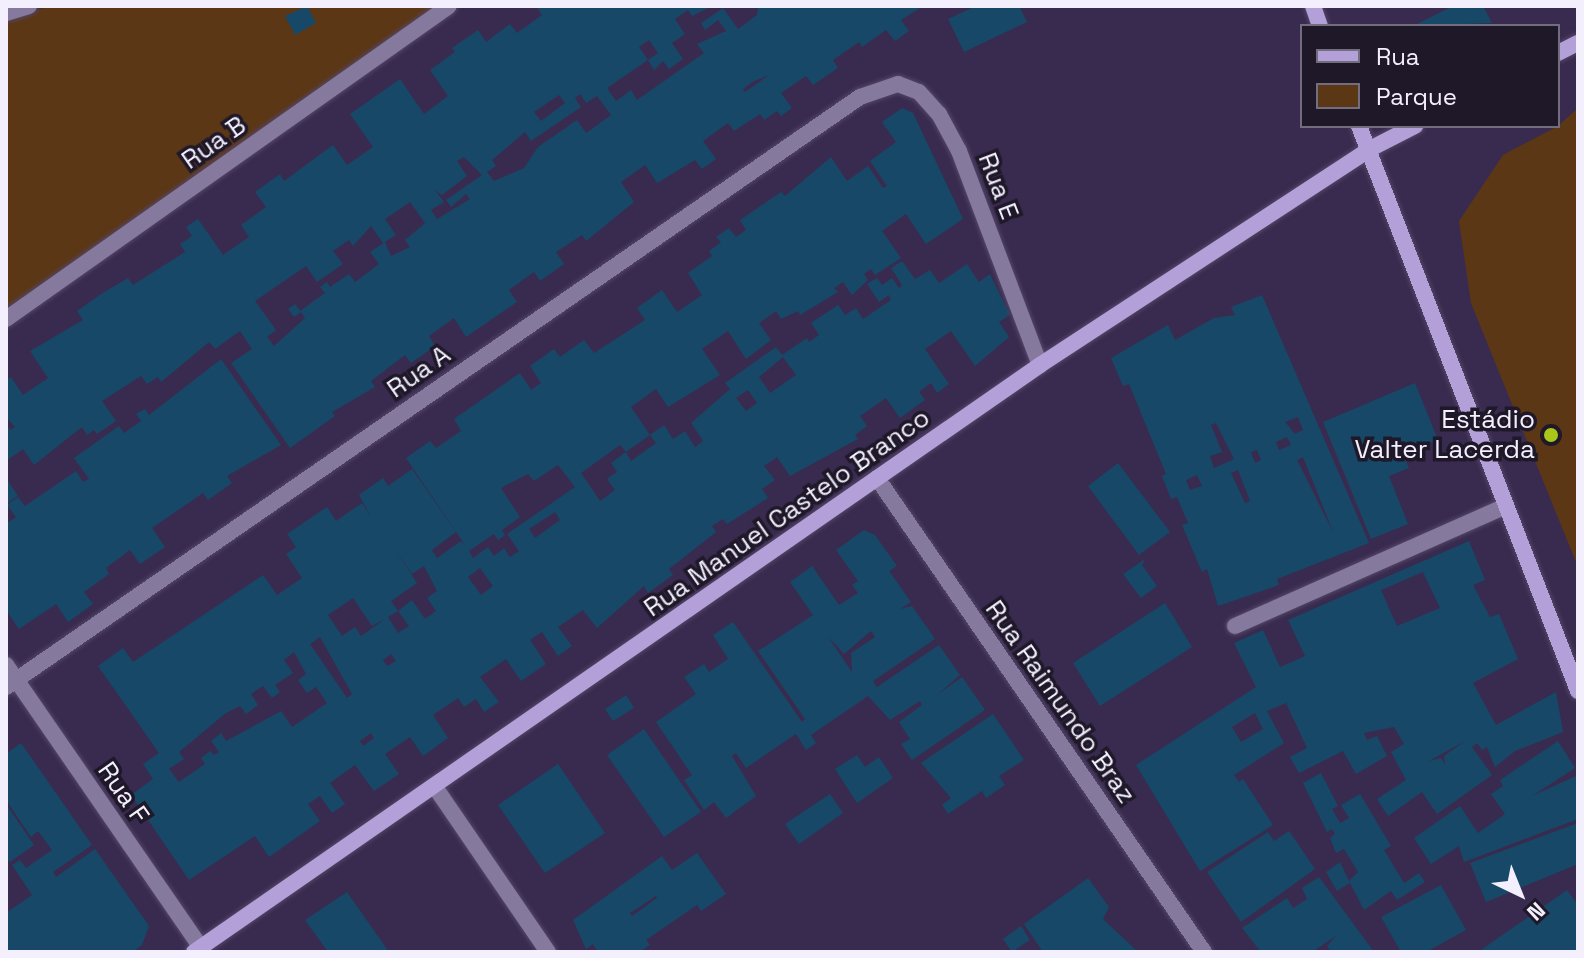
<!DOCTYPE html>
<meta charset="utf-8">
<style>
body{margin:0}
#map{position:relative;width:1584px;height:958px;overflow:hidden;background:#392b4f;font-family:"Space Grotesk",sans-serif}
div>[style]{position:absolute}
.green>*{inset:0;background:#5c3716}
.building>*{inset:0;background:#174867}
.roads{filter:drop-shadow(0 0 2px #534667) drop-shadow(0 0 2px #534667)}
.street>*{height:16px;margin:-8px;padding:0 8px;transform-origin:8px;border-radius:8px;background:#85799d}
.secondary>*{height:16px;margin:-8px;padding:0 8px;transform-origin:8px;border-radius:8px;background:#b3a0d8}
.dots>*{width:22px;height:22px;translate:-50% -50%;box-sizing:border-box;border:4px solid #1e1828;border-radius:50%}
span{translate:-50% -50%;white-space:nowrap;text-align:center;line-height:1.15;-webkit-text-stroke:7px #1e1828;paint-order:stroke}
.street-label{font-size:26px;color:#f3effd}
.poi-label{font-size:26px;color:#f3effd}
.right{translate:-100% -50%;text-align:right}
.frame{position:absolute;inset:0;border:8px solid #f3effd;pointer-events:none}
.legend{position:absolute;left:1300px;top:24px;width:260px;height:104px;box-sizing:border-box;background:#1e1828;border:2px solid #736e7d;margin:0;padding:10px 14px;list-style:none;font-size:24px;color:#f3effd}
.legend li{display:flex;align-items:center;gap:16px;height:40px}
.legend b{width:40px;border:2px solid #736e7d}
.north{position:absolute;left:1480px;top:854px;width:80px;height:80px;-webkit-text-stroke:6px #1e1828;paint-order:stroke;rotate:137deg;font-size:22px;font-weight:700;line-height:32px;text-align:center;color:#f3effd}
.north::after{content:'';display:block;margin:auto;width:28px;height:36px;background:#f3effd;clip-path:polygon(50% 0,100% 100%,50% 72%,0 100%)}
</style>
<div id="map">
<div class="green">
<i style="clip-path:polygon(50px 6px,441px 6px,6px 309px,6px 19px)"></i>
<i style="clip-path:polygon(1578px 108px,1578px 567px,1471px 303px,1459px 221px,1503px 155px,1558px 126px)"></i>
</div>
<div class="building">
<i style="clip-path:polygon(307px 6px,316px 23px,295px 35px,285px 16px)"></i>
<i style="clip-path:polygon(evenodd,536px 6px,713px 6px,692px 16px,688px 10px,675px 19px,685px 34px,672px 43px,683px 59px,669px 69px,663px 61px,654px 70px,648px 60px,607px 88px,616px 101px,631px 90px,637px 100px,704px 53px,697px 44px,726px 31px,718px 20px,705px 30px,701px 23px,723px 8px,738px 29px,757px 15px,758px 6px,923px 6px,901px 20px,909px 31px,895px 41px,886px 30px,862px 47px,859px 42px,833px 60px,838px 68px,813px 85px,806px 76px,781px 93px,792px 108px,781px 116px,777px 111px,764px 120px,760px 114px,734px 131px,728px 123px,703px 141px,716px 159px,702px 169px,695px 160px,657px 183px,645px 165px,621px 182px,634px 202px,586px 241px,582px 235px,556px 252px,564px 264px,540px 281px,534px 272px,509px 290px,517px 302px,466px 337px,454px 318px,429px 336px,435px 346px,411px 363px,405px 355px,371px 381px,375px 387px,332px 412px,335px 416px,290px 448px,231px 363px,252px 349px,240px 331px,215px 349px,209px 342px,161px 382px,158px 377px,147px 384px,141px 376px,102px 401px,116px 421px,97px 434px,94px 430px,87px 435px,82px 427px,34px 465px,23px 449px,6px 461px,6px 424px,10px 430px,15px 427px,6px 417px,6px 380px,11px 377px,23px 395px,48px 378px,30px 351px,83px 320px,77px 311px,101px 294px,128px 278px,133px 285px,185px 252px,180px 244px,192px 236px,186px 227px,198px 219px,223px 255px,249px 237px,241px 225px,266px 207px,255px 192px,280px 174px,284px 181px,333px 145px,347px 165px,373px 147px,350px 114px,400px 79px,424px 114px,448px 96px,430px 70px,455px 52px,452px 48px,478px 30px,486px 42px,510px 24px,517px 33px,542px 15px,536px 6px,649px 40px,658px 53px,648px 60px,639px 47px,649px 40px,536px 6px,769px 75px,745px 92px,743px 89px,754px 81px,769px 75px,536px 6px,580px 94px,586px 103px,597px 96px,611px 115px,586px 133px,577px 120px,538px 147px,524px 168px,494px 181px,487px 172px,496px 166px,492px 160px,525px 132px,531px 141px,581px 107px,575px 98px,580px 94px,536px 6px,559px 95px,565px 103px,541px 121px,534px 112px,559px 95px,536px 6px,464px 157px,482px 175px,446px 200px,451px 207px,466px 194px,470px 199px,437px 219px,431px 210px,444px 202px,435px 190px,442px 195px,467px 176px,457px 161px,464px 157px,536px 6px,410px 202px,425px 223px,405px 240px,410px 247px,391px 256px,385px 242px,370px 252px,379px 264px,355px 282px,349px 274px,330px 287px,327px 282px,320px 287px,325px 293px,300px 311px,305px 318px,274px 346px,267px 337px,276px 330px,255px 301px,306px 266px,317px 282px,343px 264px,333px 251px,349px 240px,353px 246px,371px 226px,383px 243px,396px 235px,385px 219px,410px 202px)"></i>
<i style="clip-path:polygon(976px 6px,1019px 6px,1027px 22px,964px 52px,948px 19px)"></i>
<i style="clip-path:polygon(1453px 6px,1483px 6px,1492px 23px,1413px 26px)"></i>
<i style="clip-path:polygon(evenodd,902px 108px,913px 113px,963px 219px,926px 244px,906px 214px,882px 231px,901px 258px,875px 275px,871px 269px,864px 274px,868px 280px,852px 295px,843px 282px,834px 288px,838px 292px,800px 315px,798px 311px,781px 319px,776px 311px,759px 323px,771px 340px,746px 359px,728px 331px,702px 349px,720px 375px,668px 407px,656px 389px,631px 407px,650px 435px,626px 452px,631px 461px,656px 443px,650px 435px,664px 425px,673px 439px,685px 431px,695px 447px,703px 441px,691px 423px,730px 389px,725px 383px,776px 347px,782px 355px,807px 338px,809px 342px,819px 335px,811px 323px,838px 305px,845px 315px,856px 308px,863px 319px,891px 300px,889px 295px,879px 302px,867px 284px,877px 278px,882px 285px,892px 278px,899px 288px,902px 285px,891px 268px,902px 261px,915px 279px,930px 270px,939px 283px,967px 264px,979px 282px,990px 274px,1010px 315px,999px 322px,1009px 337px,975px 366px,951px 331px,925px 349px,949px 384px,937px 393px,931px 383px,919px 392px,925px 400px,900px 418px,886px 398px,860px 416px,867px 426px,855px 435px,858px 439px,790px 476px,777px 457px,764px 466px,775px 480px,762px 489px,768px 498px,727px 524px,723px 519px,712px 526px,716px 532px,669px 569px,673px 575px,648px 593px,644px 586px,597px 628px,583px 610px,558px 627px,572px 646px,558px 656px,542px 632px,530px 640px,546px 664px,521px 681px,506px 659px,480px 677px,499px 702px,484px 712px,476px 699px,464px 707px,458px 698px,433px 715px,448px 738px,423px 756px,410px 737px,385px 754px,399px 774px,374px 791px,355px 765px,330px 783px,345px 804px,332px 813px,320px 796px,308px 804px,320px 821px,269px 857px,255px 836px,189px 880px,131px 795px,153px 779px,143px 764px,159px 753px,98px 666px,123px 648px,133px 662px,263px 575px,277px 595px,302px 578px,286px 554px,296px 547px,287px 534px,327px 507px,336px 521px,362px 503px,371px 517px,359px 495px,383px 478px,388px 486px,412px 469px,456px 532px,432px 550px,437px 558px,461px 541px,465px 545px,406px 458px,430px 441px,436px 448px,461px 431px,454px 419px,520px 373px,531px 390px,541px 383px,530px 366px,554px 349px,560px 357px,584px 340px,594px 353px,645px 320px,637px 308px,662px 290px,677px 312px,702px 295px,688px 273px,712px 256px,709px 251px,721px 242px,716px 237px,729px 228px,736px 237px,746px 230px,740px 220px,781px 192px,785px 196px,831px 157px,847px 181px,868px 166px,883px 188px,887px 186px,870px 161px,896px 142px,882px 122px,902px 108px,783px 357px,796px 375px,770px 393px,759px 377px,783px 357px,902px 108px,748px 390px,757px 403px,746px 411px,736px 398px,748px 390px,902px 108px,620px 445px,626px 452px,611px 463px,617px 472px,607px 479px,615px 490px,600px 501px,581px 473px,620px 445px,902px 108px,558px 465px,575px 487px,507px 534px,519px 551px,510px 557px,504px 548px,494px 556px,488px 547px,473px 558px,469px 551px,494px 534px,498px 540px,505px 535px,502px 530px,520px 517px,501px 488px,528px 474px,534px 481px,558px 465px,902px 108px,555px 512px,560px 520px,535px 538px,529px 529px,555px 512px,902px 108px,393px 546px,412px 574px,424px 566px,437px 591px,427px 598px,436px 611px,425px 619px,412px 600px,398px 611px,409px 626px,398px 633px,388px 617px,398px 611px,391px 601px,417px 583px,393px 546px,902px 108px,480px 568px,493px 586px,481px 595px,468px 577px,480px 568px,902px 108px,353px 598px,372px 626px,385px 619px,361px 636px,355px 627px,342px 636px,328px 615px,353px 598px,902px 108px,320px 637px,352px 694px,347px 698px,310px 644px,320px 637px,902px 108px,294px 652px,306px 674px,298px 680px,307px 693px,316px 687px,327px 703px,292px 727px,281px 711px,226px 741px,221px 733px,211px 741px,219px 752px,214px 755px,210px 751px,201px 758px,205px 764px,179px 782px,169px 769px,184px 759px,179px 752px,226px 713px,240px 706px,246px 714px,258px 705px,251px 694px,263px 686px,272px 698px,280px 692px,275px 685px,293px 673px,284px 660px,294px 652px,902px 108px,391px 654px,396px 661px,387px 666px,383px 660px,391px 654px,902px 108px,371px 733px,374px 738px,363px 746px,360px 741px,371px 733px)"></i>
<i style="clip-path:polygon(evenodd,1262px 295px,1369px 543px,1277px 579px,1279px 585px,1218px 606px,1207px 569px,1202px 572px,1182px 525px,1188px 523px,1177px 497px,1171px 499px,1162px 476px,1166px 474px,1129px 384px,1123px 386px,1111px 358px,1168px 325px,1175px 340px,1214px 318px,1235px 315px,1231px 307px,1262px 295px,1298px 417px,1303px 430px,1295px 434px,1285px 422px,1298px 417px,1262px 295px,1216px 423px,1234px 459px,1214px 468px,1210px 456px,1222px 452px,1211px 425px,1216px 423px,1262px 295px,1287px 437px,1291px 445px,1279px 450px,1276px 442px,1287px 437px,1262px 295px,1257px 450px,1261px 460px,1255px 463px,1251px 452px,1257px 450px,1262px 295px,1303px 457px,1334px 534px,1297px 460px,1303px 457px,1262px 295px,1238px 470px,1250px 501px,1245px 503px,1231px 473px,1238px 470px,1262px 295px,1197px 475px,1202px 486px,1190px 490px,1186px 480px,1197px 475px)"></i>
<i style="clip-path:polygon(295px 304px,301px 312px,294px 317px,288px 309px)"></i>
<i style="clip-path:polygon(221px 359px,281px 445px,227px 476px,232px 483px,208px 500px,203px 493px,152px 528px,165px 547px,140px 564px,130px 550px,106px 568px,109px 574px,84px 592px,93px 604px,68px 622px,56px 604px,19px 629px,6px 610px,6px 524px,16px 517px,7px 505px,18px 497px,25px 506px,76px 471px,83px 482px,89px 479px,74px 458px,119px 426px,124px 433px,141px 421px,136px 414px,145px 409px,149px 415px)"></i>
<i style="clip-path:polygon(1415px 383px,1438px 440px,1403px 454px,1409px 468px,1389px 476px,1408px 524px,1371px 539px,1323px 422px)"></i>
<i style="clip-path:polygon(1118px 463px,1170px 532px,1139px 555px,1088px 486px)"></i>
<i style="clip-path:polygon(6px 478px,18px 496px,6px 504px)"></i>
<i style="clip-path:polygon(evenodd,864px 530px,875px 535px,897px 566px,889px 571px,911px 602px,900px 609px,912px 606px,935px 639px,873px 681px,877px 687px,939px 645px,960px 675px,937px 695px,962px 677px,985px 710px,912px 760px,901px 744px,910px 739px,899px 722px,922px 705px,920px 701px,890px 720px,868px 696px,811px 735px,816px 743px,806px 750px,796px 734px,746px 768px,736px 753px,732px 756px,756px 796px,726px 818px,714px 802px,704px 810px,684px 780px,692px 775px,656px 722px,696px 694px,684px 677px,704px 664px,709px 672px,728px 659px,713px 635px,733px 622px,802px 722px,805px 719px,758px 651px,813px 615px,790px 582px,812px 566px,839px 605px,858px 593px,852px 585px,858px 581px,836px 550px,864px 530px,871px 631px,875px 637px,851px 653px,852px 672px,828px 637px,844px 654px,871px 631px)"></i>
<i style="clip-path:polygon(evenodd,1469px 541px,1485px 580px,1473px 585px,1490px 617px,1499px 614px,1518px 659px,1473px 683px,1496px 725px,1556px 692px,1563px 732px,1515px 751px,1495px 767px,1487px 747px,1482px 750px,1477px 743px,1472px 747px,1492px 775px,1437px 814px,1422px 792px,1388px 816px,1377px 799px,1406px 780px,1391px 752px,1404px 744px,1394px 727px,1364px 733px,1367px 740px,1377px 736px,1387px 756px,1356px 774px,1343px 751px,1299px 773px,1290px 757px,1307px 748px,1286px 703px,1267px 711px,1284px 743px,1234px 775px,1239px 782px,1243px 779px,1273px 825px,1200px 871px,1136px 765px,1256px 687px,1234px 643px,1263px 630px,1280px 667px,1305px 656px,1288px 620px,1469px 541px,1423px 572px,1440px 608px,1397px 626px,1381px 590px,1423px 572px,1469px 541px,1255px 713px,1263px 729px,1241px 742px,1232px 727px,1255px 713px,1469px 541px,1465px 741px,1444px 756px,1445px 765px,1441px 758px,1429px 761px,1465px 741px)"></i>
<i style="clip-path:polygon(1145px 559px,1142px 565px,1157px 586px,1141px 598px,1123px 574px)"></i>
<i style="clip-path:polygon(1165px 603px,1192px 647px,1100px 706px,1073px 663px)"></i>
<i style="clip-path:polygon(626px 695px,634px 708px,613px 721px,605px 709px)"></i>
<i style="clip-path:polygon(993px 714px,1024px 760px,999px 776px,1005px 785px,986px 798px,982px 791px,948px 814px,942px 805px,951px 798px,921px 763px)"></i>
<i style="clip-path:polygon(644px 729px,701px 812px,664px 837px,607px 755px)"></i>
<i style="clip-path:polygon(1558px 741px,1575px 768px,1532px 796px,1578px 775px,1578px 819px,1464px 862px,1459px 846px,1431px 864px,1414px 838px,1460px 806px,1478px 833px,1505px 814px,1491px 794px,1503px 786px,1500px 780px)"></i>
<i style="clip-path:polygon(21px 743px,92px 845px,53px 872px,56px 877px,95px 849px,149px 926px,142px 945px,132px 952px,6px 952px,6px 913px,32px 895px,12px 865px,20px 860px,26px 868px,52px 850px,38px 831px,31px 837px,6px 800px,6px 754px)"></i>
<i style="clip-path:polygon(857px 755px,865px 767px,879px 757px,893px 778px,857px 803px,835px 769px)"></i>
<i style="clip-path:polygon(558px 764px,605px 833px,545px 873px,498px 805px)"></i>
<i style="clip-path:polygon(1321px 773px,1338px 806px,1332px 809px,1340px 823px,1349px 818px,1341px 805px,1360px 794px,1391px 846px,1384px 850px,1404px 883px,1419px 873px,1425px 882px,1397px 900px,1391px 891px,1364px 910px,1349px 881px,1358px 872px,1344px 849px,1336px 853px,1330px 838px,1335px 834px,1332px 829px,1327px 832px,1303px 783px)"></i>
<i style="clip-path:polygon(830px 794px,843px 813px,799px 844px,785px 824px)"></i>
<i style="clip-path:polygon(6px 804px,34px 845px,10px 862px,6px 859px)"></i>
<i style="clip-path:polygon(1578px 823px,1578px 864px,1486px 902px,1470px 863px)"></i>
<i style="clip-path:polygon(1289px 831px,1315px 869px,1241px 922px,1207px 872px,1268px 832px,1274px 841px)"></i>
<i style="clip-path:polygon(evenodd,697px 853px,726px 894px,701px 911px,697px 905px,646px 940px,650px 945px,639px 952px,598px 952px,593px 944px,586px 949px,573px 920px,662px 856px,672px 870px,697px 853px,656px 896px,657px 898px,632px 916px,630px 913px,656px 896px)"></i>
<i style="clip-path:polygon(1340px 862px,1350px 883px,1337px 891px,1326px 872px)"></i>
<i style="clip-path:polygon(1319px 877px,1374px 952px,1331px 952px,1327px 946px,1336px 936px,1312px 952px,1261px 952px,1242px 928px,1287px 898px,1293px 908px,1307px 899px,1302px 888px)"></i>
<i style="clip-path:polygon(1088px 878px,1109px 907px,1103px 919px,1138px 952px,1043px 952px,1024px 924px)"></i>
<i style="clip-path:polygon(1441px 885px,1466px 930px,1426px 952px,1401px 952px,1381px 917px)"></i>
<i style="clip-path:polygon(1567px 890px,1578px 905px,1578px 952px,1478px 952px)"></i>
<i style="clip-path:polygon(347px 892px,389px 952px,328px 952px,305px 920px)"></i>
<i style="clip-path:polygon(1021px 926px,1030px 940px,1012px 952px,1003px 939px)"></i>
</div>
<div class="roads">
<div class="street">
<i style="left:6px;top:13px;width:24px;rotate:-17deg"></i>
<i style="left:6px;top:319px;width:542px;rotate:-35.24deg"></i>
<i style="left:877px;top:478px;width:576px;rotate:55.4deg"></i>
<i style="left:1235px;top:626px;width:296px;rotate:-23.9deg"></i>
<i style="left:6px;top:665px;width:344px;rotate:55.4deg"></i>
<i style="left:6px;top:687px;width:1038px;rotate:-34.64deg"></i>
<i style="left:860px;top:97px;width:40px;rotate:-18.9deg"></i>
<i style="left:898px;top:84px;width:22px;rotate:21deg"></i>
<i style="left:919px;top:92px;width:30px;rotate:48deg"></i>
<i style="left:939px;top:114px;width:42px;rotate:61.6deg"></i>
<i style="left:959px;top:151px;width:229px;rotate:69.3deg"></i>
<i style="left:435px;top:787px;width:200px;rotate:55.6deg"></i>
</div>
<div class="secondary">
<i style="left:1313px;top:6px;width:21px;rotate:71deg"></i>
<i style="left:1558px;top:53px;width:22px;rotate:-27deg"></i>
<i style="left:1359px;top:126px;width:606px;rotate:68.81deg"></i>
<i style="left:194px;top:952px;width:1030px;rotate:-34.75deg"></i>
<i style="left:1040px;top:365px;width:392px;rotate:-33.2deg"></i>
<i style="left:1368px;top:150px;width:53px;rotate:-27.1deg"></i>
</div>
</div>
<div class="dots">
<i style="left:1551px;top:435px;background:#aac719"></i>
</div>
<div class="street-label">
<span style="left:214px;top:143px;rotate:-35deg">Rua B</span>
<span style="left:998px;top:186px;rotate:69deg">Rua E</span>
<span style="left:419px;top:372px;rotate:-35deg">Rua A</span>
<span style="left:787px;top:513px;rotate:-35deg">Rua Manuel Castelo Branco</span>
<span style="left:1060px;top:702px;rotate:55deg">Rua Raimundo Braz</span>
<span style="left:123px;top:793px;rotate:55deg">Rua F</span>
</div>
<div class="poi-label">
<span class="right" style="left:1535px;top:435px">Estádio<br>Valter Lacerda</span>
</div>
<div class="frame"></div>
<ul class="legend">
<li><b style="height:10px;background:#b3a0d8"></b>Rua</li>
<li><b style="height:22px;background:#5c3716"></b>Parque</li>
</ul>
<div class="north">N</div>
</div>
